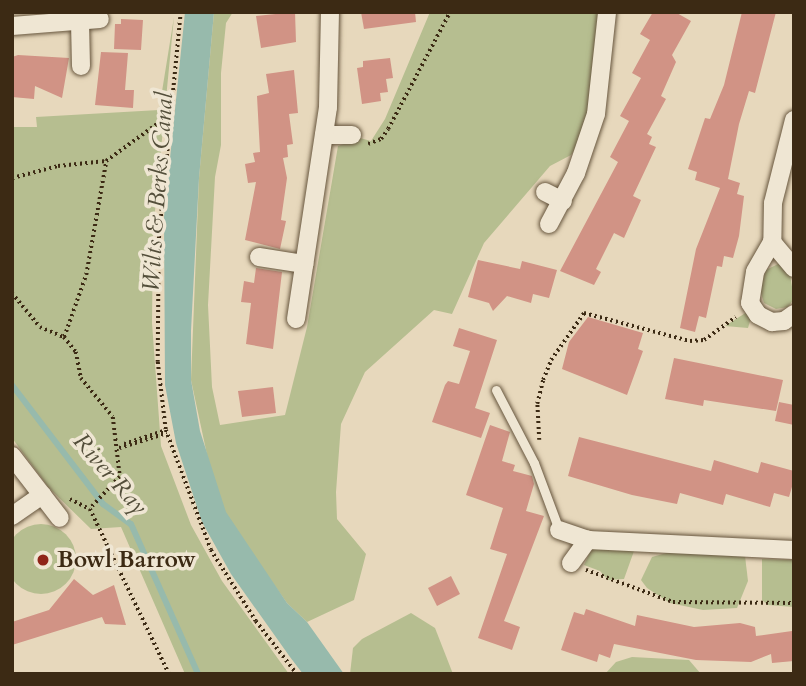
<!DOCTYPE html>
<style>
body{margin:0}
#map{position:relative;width:806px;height:686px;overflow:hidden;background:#e7d8bc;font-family:Cardo,serif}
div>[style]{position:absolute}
.green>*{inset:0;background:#b6be90}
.round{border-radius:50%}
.water>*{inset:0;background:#97baac}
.stream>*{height:6px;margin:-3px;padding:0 3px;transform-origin:3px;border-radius:3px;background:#97baac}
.building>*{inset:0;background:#d19385}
.path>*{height:3.5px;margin-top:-1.75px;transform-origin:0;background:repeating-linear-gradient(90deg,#3c2a14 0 2px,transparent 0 5.5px)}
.roads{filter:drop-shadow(0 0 2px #67563e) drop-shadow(0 0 2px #67563e)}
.lane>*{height:9px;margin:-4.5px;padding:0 4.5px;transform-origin:4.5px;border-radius:4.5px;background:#efe6d3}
.street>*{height:18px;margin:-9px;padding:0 9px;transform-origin:9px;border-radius:9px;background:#efe6d3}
.dots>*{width:19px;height:19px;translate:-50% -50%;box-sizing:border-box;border:4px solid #efe6d3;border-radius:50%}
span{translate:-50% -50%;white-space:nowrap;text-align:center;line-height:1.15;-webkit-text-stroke:7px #efe6d3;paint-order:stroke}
.poi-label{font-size:23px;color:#3c2a14;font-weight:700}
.left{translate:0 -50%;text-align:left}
.water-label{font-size:24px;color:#534e3a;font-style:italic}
.frame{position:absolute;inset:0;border:14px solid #3c2a14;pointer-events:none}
</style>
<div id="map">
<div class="green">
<i style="clip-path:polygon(214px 12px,233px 12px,226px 23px,221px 73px,221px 145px,215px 177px,208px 305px,212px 387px,220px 425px,285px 415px,307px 327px,338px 146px,360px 138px,371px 141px,385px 119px,430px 12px,599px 12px,588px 113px,579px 143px,571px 155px,550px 166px,484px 243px,452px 314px,434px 310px,365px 372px,341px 424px,336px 492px,337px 519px,366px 554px,354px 600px,307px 622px,287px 603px,218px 506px,191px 380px,199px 178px)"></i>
<i style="clip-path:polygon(174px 17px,153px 231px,152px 323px,161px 446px,191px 525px,222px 581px,289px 674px,185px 674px,121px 527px,91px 529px,49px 488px,12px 438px,12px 127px,37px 127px,36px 117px,159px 110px)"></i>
<i style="clip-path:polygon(780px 263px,789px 268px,794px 299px,788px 307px,776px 309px,764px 303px,760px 290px,766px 270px)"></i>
<i style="clip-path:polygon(747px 312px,751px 318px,748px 328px,725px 326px)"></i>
<i class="round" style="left:6px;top:524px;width:70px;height:70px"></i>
<i style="clip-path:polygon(592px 548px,634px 551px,624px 579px,608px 580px,600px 571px,584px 565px)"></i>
<i style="clip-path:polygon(684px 548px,745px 556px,748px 581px,737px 608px,703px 610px,670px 603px,647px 588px,641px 580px,652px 557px)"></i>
<i style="clip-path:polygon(762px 559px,794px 560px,794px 607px,768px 605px,762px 600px)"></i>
<i style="clip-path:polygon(411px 613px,435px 628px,453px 674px,350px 674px,353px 648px,362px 639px)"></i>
<i style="clip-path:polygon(632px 657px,689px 660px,701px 674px,605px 674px,616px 662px)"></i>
</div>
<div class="water">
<i style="clip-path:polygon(185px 12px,214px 12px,199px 178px,191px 331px,191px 380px,200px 431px,226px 512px,287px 603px,307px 622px,344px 674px,303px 674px,290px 657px,231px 574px,202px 522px,176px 443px,165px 385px,164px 217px)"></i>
</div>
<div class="stream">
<i style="left:12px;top:385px;width:150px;rotate:52.6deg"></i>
<i style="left:103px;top:504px;width:34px;rotate:36deg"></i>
<i style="left:131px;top:524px;width:164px;rotate:65.9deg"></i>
</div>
<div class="building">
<i style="clip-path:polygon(295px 12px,296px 42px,261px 48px,256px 16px)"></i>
<i style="clip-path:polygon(361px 12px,415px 12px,416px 22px,364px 29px)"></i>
<i style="clip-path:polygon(653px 12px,675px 12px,691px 21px,672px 55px,676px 62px,661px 96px,666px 99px,647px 134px,652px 137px,649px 144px,656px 147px,633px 196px,641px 200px,624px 238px,614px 233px,596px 269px,601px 272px,594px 285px,560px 271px,618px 162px,610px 157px,629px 121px,620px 116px,641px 78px,632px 73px,650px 40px,640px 34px)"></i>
<i style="clip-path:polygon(742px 12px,776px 12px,755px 93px,749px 91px,739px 124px,728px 179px,740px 183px,737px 194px,744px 196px,739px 236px,733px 258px,724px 256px,722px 267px,717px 266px,706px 318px,699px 316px,695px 332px,680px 328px,696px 249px,720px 188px,695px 180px,697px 172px,688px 169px,705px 118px,710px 119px,724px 85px)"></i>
<i style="clip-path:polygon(121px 19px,143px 20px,141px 50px,114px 49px,115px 24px,121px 24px)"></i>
<i style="clip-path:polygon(101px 52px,128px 53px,125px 90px,134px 90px,133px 108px,95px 105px)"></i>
<i style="clip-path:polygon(18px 55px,69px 58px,62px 98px,35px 86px,34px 99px,12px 97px,12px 57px)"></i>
<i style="clip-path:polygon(390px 58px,393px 78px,386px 79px,388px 92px,380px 93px,381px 101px,362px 104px,357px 68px,363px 67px,363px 61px)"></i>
<i style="clip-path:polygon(294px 70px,298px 113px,289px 114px,293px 144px,287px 145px,288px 157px,283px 158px,287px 178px,281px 220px,286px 221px,280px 249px,245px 240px,256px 182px,248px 183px,245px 164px,255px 162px,253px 153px,260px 152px,257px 96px,269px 93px,266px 74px)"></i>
<i style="clip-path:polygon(478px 260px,520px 269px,522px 261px,557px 270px,549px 298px,533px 294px,531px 303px,507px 296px,493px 311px,489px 303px,468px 297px)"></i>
<i style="clip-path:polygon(256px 268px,282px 272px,273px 349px,246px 344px,251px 303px,241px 302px,244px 281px,254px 283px)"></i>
<i style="clip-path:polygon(588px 317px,643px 333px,638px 349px,643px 351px,627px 395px,562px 369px,569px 342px)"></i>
<i style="clip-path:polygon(459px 328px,497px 340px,475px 408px,490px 413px,481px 438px,432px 422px,445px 385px,448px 381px,459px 384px,470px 351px,453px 346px)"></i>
<i style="clip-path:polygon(674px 358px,783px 380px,776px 411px,704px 400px,703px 406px,665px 399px)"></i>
<i style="clip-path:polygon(273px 387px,276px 413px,242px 417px,238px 391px)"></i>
<i style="clip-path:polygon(779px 402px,794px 405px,794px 425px,775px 421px)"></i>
<i style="clip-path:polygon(490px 425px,510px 432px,502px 461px,515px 465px,513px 471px,532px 476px,534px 484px,526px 511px,544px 516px,504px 621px,520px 627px,512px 650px,478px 638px,507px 554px,490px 549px,503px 508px,466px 495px)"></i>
<i style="clip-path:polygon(579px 437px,711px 471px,714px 460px,758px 473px,761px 462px,794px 471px,794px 480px,789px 497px,774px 493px,770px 507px,726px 494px,723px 505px,680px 493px,677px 504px,632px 495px,568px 476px)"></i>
<i style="clip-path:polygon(451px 576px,460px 594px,437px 606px,428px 588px)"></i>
<i style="clip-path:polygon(74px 579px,93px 595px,114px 585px,126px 625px,105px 624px,102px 617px,12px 645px,12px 622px,49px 610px)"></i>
<i style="clip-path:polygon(586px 609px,635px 626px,637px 615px,694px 627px,740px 623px,755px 627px,756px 636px,792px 631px,794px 661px,772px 663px,771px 654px,751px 662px,696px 660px,614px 644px,610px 658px,599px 654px,597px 662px,561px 650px,574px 612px,584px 615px)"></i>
</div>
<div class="path">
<i style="left:181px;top:12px;width:228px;rotate:95.5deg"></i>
<i style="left:159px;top:239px;width:123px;rotate:90.5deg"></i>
<i style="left:158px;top:362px;width:68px;rotate:83.3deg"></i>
<i style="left:166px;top:430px;width:128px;rotate:69.4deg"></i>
<i style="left:211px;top:550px;width:84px;rotate:57.6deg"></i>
<i style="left:256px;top:621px;width:67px;rotate:52.3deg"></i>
<i style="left:368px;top:144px;width:14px;rotate:-21deg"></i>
<i style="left:381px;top:139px;width:12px;rotate:-55deg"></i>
<i style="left:388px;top:129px;width:132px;rotate:-62.1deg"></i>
<i style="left:12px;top:178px;width:48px;rotate:-14.6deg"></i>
<i style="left:58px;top:166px;width:48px;rotate:-5.9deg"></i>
<i style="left:106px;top:161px;width:77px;rotate:-36deg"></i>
<i style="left:12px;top:293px;width:44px;rotate:50.5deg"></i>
<i style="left:40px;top:327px;width:26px;rotate:23deg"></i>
<i style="left:64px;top:337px;width:19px;rotate:51deg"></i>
<i style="left:76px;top:352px;width:26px;rotate:79deg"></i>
<i style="left:81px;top:378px;width:50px;rotate:50.6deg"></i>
<i style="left:113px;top:417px;width:60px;rotate:83.3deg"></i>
<i style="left:120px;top:477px;width:44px;rotate:133.2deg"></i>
<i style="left:90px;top:509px;width:183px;rotate:64.4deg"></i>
<i style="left:64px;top:337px;width:66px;rotate:-70.5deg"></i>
<i style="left:86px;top:275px;width:116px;rotate:-80deg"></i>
<i style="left:539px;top:440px;width:36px;rotate:-93deg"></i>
<i style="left:537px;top:404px;width:25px;rotate:-76deg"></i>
<i style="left:543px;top:380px;width:22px;rotate:-68deg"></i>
<i style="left:551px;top:360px;width:57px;rotate:-54.9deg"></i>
<i style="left:584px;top:313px;width:110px;rotate:14.8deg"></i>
<i style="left:690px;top:341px;width:14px;rotate:-4deg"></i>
<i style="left:704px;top:340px;width:39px;rotate:-36deg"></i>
<i style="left:124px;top:444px;width:44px;rotate:-18.4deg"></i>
<i style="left:119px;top:448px;width:50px;rotate:-17.4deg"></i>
<i style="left:70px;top:499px;width:22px;rotate:27deg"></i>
<i style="left:586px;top:570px;width:93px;rotate:20.2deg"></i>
<i style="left:673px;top:602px;width:121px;rotate:0.5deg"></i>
</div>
<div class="roads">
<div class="lane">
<i style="left:496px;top:390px;width:82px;rotate:62.5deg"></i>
<i style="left:534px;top:463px;width:72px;rotate:69.5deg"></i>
</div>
<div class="street">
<i style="left:80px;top:22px;width:44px;rotate:88.7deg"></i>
<i style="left:12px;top:26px;width:88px;rotate:-4.5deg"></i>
<i style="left:794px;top:120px;width:86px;rotate:104.2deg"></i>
<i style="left:773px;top:203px;width:39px;rotate:91deg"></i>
<i style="left:772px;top:242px;width:34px;rotate:120deg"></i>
<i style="left:755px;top:272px;width:31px;rotate:99deg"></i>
<i style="left:750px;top:303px;width:14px;rotate:56deg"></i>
<i style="left:758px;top:315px;width:16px;rotate:27deg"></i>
<i style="left:772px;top:322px;width:12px;rotate:-5deg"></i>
<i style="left:784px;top:321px;width:12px;rotate:-35deg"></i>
<i style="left:324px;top:135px;width:28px"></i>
<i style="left:545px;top:192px;width:20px;rotate:27deg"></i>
<i style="left:549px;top:224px;width:58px;rotate:-62.1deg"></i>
<i style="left:576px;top:173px;width:62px;rotate:-71.3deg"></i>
<i style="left:596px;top:114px;width:103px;rotate:-83.8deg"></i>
<i style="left:772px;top:242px;width:34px;rotate:50deg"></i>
<i style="left:259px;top:257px;width:46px;rotate:8.8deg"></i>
<i style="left:296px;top:319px;width:214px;rotate:-81.4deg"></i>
<i style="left:328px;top:107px;width:95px;rotate:-88.8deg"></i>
<i style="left:12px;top:456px;width:78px;rotate:52.3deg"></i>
<i style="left:12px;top:516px;width:37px;rotate:-35deg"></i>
<i style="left:559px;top:530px;width:31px;rotate:19deg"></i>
<i style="left:588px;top:540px;width:206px;rotate:2.8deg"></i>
<i style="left:571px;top:563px;width:29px;rotate:-54deg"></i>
</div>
</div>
<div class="dots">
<i style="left:43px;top:560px;background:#8f2418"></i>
</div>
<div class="poi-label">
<span class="left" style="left:57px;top:560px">Bowl Barrow</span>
</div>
<div class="water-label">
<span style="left:158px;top:192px;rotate:-86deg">Wilts &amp; Berks Canal</span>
<span style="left:110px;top:474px;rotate:49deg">River Ray</span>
</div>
<div class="frame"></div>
</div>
